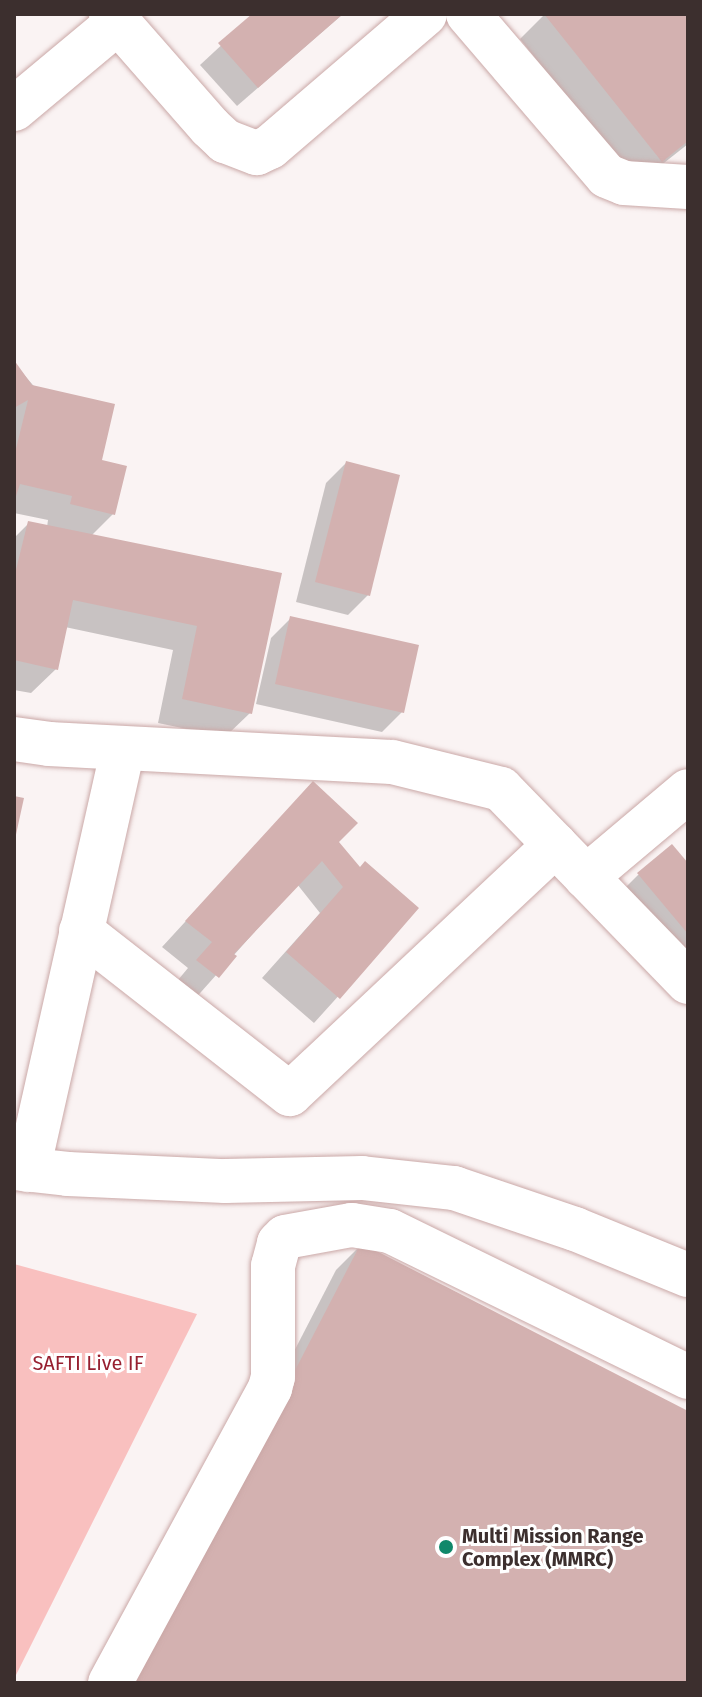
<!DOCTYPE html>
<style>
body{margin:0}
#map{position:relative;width:702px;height:1697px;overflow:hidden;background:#faf3f3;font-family:"Fira Sans",sans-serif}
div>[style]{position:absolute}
.green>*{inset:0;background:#f9c0bf}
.shadow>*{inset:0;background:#0003}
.building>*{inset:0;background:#d3b1b0}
.roads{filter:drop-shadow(0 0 2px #caa8a7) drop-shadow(0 0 2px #caa8a7)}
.minor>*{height:44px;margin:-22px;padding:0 22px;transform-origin:22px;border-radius:22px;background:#fff}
.dots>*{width:22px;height:22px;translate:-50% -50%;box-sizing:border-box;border:4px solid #fff;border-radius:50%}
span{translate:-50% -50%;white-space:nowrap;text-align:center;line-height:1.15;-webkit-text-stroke:6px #fff;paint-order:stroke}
.park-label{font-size:20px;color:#972030}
.poi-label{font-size:20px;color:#3c2f2e;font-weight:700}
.left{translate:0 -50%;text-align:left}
.frame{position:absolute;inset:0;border:16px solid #3c2f2e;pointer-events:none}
</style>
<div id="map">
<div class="green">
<i style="clip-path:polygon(14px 1264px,197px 1314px,14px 1679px)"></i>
</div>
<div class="shadow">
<i style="clip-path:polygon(255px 14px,343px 14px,237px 106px,200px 65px)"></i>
<i style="clip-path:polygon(541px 14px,688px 14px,688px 144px,636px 185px,520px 39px,543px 16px)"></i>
<i style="clip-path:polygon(14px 363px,99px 462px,113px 514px,91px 536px,279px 575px,250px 713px,225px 737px,158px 723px,173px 650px,65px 627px,56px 669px,31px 693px,14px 690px,14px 538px,29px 523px,47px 527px,48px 520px,14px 513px)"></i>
<i style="clip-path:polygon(346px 463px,368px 595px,348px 615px,296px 602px,326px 483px)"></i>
<i style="clip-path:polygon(291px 618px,402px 712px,382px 732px,256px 704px,271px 638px)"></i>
<i style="clip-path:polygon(289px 809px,336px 842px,359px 870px,417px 909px,314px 1023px,262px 978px,320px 913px,297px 884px,193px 1001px,173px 986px,188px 968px,162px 947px)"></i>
<i style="clip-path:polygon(688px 866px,688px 987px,614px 899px,638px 875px)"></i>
<i style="clip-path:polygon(361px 1245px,688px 1413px,688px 1683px,123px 1683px,336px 1270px)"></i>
</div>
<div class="building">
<i style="clip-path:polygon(252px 14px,343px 14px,258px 88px,218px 43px)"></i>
<i style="clip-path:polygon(544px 14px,688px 14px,688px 141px,662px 162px)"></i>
<i style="clip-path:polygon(14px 360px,32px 385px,115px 404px,102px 460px,127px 466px,115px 515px,70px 504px,72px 496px,20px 484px,14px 502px,14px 457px,28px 400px,14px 408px)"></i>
<i style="clip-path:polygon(346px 461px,400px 475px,370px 596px,315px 582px)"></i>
<i style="clip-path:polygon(28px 521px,282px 573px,252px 714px,182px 699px,197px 626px,73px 600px,58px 670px,14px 660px,14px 578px)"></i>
<i style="clip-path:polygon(290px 616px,419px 645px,404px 713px,275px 684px)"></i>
<i style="clip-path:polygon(313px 781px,358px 823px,339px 842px,360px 867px,365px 861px,419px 908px,340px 999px,286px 952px,343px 887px,322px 861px,234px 954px,237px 956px,219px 978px,196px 960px,212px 942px,185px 921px)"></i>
<i style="clip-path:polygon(14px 796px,24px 798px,15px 839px,14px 839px)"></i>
<i style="clip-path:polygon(672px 844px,688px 863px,688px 934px,637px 873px)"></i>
<i style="clip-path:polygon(361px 1243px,688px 1411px,688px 1683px,133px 1683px)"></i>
</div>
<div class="roads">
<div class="minor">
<i style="left:111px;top:14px;width:150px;rotate:48.8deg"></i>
<i style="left:210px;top:127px;width:21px;rotate:43deg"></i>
<i style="left:225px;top:141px;width:34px;rotate:21deg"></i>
<i style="left:257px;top:153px;width:14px;rotate:-25deg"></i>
<i style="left:270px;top:147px;width:204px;rotate:-40.6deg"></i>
<i style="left:468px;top:14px;width:213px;rotate:49.4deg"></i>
<i style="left:607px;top:176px;width:18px;rotate:22deg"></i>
<i style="left:624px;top:183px;width:64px;rotate:3.6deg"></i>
<i style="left:14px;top:109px;width:136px;rotate:-39.9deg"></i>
<i style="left:14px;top:739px;width:35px;rotate:8deg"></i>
<i style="left:49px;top:744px;width:343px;rotate:3deg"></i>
<i style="left:392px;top:762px;width:112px;rotate:13.9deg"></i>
<i style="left:501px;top:789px;width:269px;rotate:45.9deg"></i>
<i style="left:586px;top:877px;width:133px;rotate:-40.1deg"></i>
<i style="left:81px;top:931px;width:265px;rotate:38deg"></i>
<i style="left:290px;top:1094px;width:364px;rotate:-43.2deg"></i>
<i style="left:14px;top:1168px;width:54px;rotate:6.3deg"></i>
<i style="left:68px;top:1174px;width:157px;rotate:2.6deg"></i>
<i style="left:225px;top:1181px;width:137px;rotate:-1.3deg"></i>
<i style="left:362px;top:1178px;width:93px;rotate:6.2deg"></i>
<i style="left:454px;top:1188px;width:128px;rotate:18.7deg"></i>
<i style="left:575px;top:1229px;width:122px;rotate:22.2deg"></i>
<i style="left:28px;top:1170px;width:432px;rotate:-77.3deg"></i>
<i style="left:110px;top:1683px;width:336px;rotate:-61.5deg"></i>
<i style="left:270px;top:1388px;width:11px;rotate:-75deg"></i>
<i style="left:273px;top:1377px;width:111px;rotate:-90deg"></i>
<i style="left:273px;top:1266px;width:24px;rotate:-75deg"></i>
<i style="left:279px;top:1243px;width:8px;rotate:-45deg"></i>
<i style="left:285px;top:1237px;width:68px;rotate:-10.2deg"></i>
<i style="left:352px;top:1225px;width:38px;rotate:9deg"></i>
<i style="left:390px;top:1231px;width:332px;rotate:26.1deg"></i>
</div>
</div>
<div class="dots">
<i style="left:446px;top:1547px;background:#10886a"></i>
</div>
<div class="park-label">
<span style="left:88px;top:1363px">SAFTI Live IF</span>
</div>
<div class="poi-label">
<span class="left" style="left:462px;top:1548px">Multi Mission Range<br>Complex (MMRC)</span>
</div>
<div class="frame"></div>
</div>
